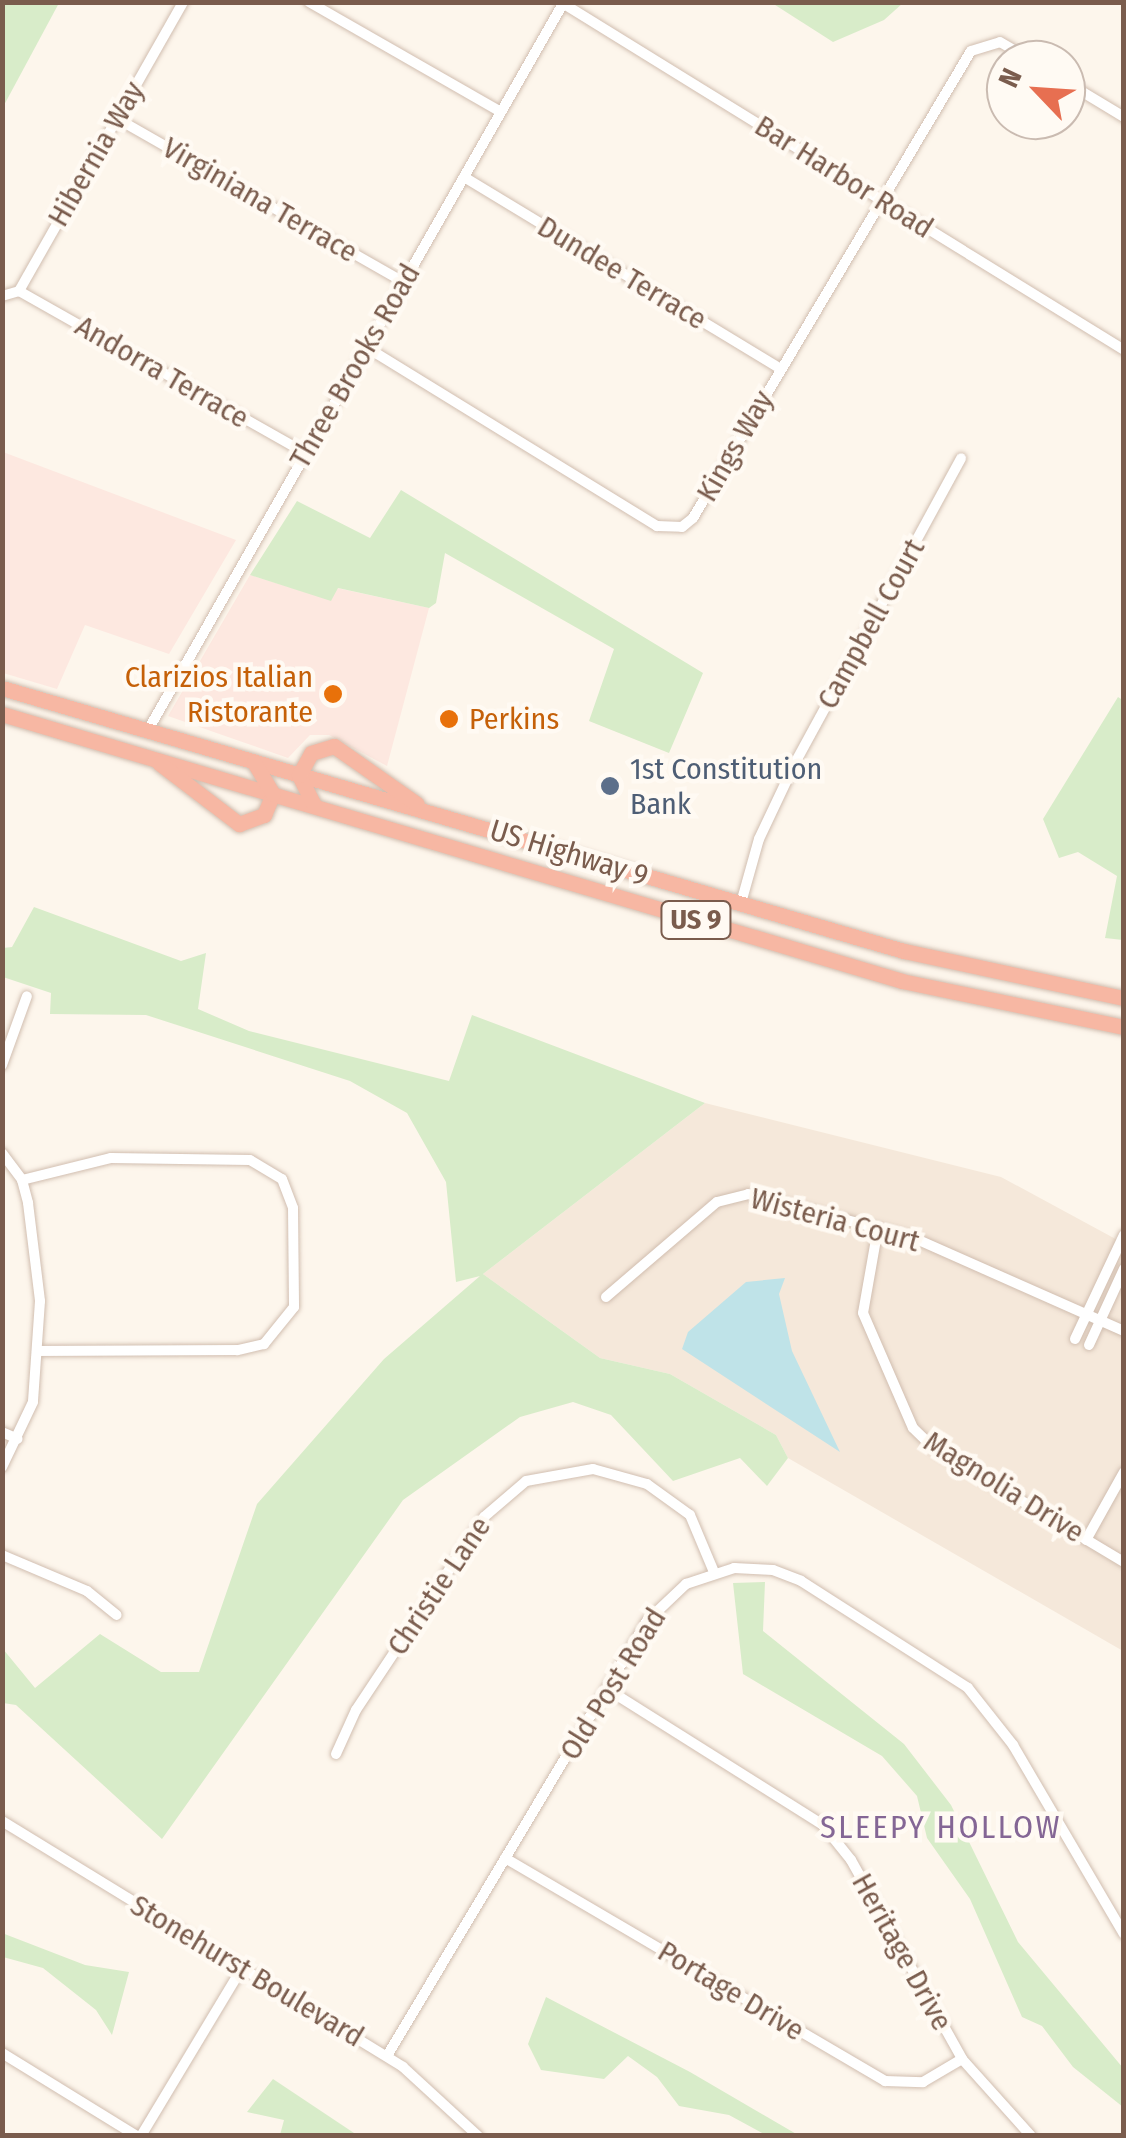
<!DOCTYPE html>
<style>
body{margin:0}
#map{position:relative;width:1126px;height:2138px;overflow:hidden;background:#fdf6ec;font-family:"Fira Sans Condensed",sans-serif}
div>[style]{position:absolute}
.residential>*{inset:0;background:#f5e8da}
.commercial>*{inset:0;background:#fde8e0}
.green>*{inset:0;background:#d8ecc9}
.water>*{inset:0;background:#bfe3e8}
.roads{filter:drop-shadow(0 0 2px #d1beb0) drop-shadow(0 0 2px #d1beb0)}
.minor>*{height:10px;margin:-5px;padding:0 5px;transform-origin:5px;border-radius:5px;background:#fff}
.highway>*{height:15px;margin:-7.5px;padding:0 7.5px;transform-origin:7.5px;border-radius:7.5px;background:#f7b7a3}
.dots>*{width:28px;height:28px;translate:-50% -50%;box-sizing:border-box;border:5px solid #fffaf3;border-radius:50%}
span{translate:-50% -50%;white-space:nowrap;text-align:center;line-height:1.15;-webkit-text-stroke:9px #fffaf3;paint-order:stroke}
.shield-label span{padding:2px 8px;background:#fffaf3;border:2px solid;border-radius:8px;-webkit-text-stroke-width:0}
.shield-label{font-size:28px;color:#7a5c4d;font-weight:700}
.street-label{font-size:30px;color:#7a5c4d}
.food-label{font-size:30px;color:#c56008}
.right{translate:-100% -50%;text-align:right}
.left{translate:0 -50%;text-align:left}
.service-label{font-size:30px;color:#4e5e75}
.neighbourhood-label{font-size:32px;color:#846695;letter-spacing:2.5px}
.frame{position:absolute;inset:0;border:5px solid #7a5c4d;pointer-events:none}
.north{position:absolute;left:986px;top:40px;width:100px;height:100px;box-sizing:border-box;background:#fffaf3;border:2px solid #cabbb1;border-radius:50%;rotate:295deg;font-size:28px;font-weight:700;line-height:40px;text-align:center;color:#7a5c4d}
.north::after{content:'';display:block;margin:auto;width:35px;height:45px;background:#e76f51;clip-path:polygon(50% 0,100% 100%,50% 72%,0 100%)}
</style>
<div id="map">
<div class="residential">
<i style="clip-path:polygon(705px 1103px,1001px 1177px,1123px 1243px,1123px 1651px,788px 1458px,776px 1435px,670px 1374px,600px 1358px,483px 1274px)"></i>
</div>
<div class="commercial">
<i style="clip-path:polygon(3px 452px,236px 540px,169px 654px,85px 625px,57px 689px,3px 673px)"></i>
<i style="clip-path:polygon(250px 575px,331px 600px,337px 588px,429px 608px,387px 766px,329px 735px,310px 735px,288px 758px,168px 716px)"></i>
</div>
<div class="green">
<i style="clip-path:polygon(3px 2px,59px 3px,3px 107px,2px 3px)"></i>
<i style="clip-path:polygon(772px 3px,903px 3px,884px 20px,833px 42px)"></i>
<i style="clip-path:polygon(401px 490px,703px 673px,669px 753px,589px 721px,614px 649px,445px 553px,436px 603px,429px 608px,338px 588px,331px 601px,250px 575px,297px 501px,370px 538px)"></i>
<i style="clip-path:polygon(1118px 697px,1124px 701px,1123px 940px,1105px 938px,1117px 876px,1078px 852px,1059px 858px,1043px 819px)"></i>
<i style="clip-path:polygon(34px 907px,181px 961px,206px 953px,198px 1009px,249px 1031px,449px 1081px,472px 1015px,705px 1103px,483px 1274px,600px 1358px,670px 1374px,776px 1435px,788px 1458px,767px 1486px,740px 1458px,673px 1481px,611px 1415px,573px 1402px,520px 1417px,403px 1500px,162px 1839px,16px 1705px,3px 1703px,3px 1649px,35px 1688px,100px 1634px,161px 1672px,199px 1672px,257px 1504px,384px 1359px,480px 1276px,456px 1282px,446px 1182px,407px 1113px,350px 1081px,146px 1015px,50px 1014px,51px 993px,3px 977px,3px 948px,12px 947px)"></i>
<i style="clip-path:polygon(765px 1582px,763px 1631px,904px 1744px,951px 1805px,1018px 1942px,1123px 2068px,1123px 2107px,1073px 2067px,1042px 2026px,1022px 2017px,970px 1899px,927px 1838px,917px 1796px,882px 1756px,743px 1674px,733px 1583px)"></i>
<i style="clip-path:polygon(2px 1933px,85px 1965px,129px 1972px,112px 2035px,96px 2010px,43px 1968px,3px 1957px)"></i>
<i style="clip-path:polygon(546px 1997px,690px 2072px,798px 2135px,766px 2135px,729px 2115px,679px 2106px,657px 2077px,628px 2056px,604px 2079px,541px 2070px,528px 2044px)"></i>
<i style="clip-path:polygon(273px 2079px,357px 2135px,280px 2135px,284px 2120px,247px 2112px)"></i>
</div>
<div class="water">
<i style="clip-path:polygon(785px 1278px,779px 1294px,792px 1351px,840px 1452px,682px 1349px,688px 1332px,746px 1282px)"></i>
</div>
<div class="roads">
<div class="minor">
<i style="left:309px;top:2px;width:221px;rotate:29.8deg"></i>
<i style="left:564px;top:4px;width:658px;rotate:31.71deg"></i>
<i style="left:1066px;top:82px;width:68px;rotate:31.1deg"></i>
<i style="left:116px;top:118px;width:331px;rotate:29.7deg"></i>
<i style="left:464px;top:177px;width:369px;rotate:31.2deg"></i>
<i style="left:19px;top:291px;width:329px;rotate:29.5deg"></i>
<i style="left:2px;top:296px;width:18px;rotate:-16deg"></i>
<i style="left:19px;top:291px;width:332px;rotate:-60.4deg"></i>
<i style="left:366px;top:347px;width:342px;rotate:31.6deg"></i>
<i style="left:657px;top:526px;width:25px;rotate:2deg"></i>
<i style="left:682px;top:527px;width:14px;rotate:-39deg"></i>
<i style="left:693px;top:518px;width:543px;rotate:-59.24deg"></i>
<i style="left:971px;top:51px;width:30px;rotate:-17deg"></i>
<i style="left:1000px;top:42px;width:36px;rotate:30deg"></i>
<i style="left:148px;top:730px;width:838px;rotate:-60.26deg"></i>
<i style="left:741px;top:903px;width:66px;rotate:-74.3deg"></i>
<i style="left:759px;top:839px;width:84px;rotate:-64.7deg"></i>
<i style="left:795px;top:763px;width:347px;rotate:-61.4deg"></i>
<i style="left:2px;top:1065px;width:73px;rotate:-70.1deg"></i>
<i style="left:2px;top:1153px;width:34px;rotate:53deg"></i>
<i style="left:22px;top:1180px;width:24px;rotate:75deg"></i>
<i style="left:28px;top:1203px;width:99px;rotate:83deg"></i>
<i style="left:40px;top:1301px;width:101px;rotate:94deg"></i>
<i style="left:33px;top:1402px;width:72px;rotate:115.5deg"></i>
<i style="left:22px;top:1180px;width:92px;rotate:-13.9deg"></i>
<i style="left:111px;top:1158px;width:139px;rotate:0.8deg"></i>
<i style="left:250px;top:1160px;width:37px;rotate:31deg"></i>
<i style="left:282px;top:1179px;width:31px;rotate:69deg"></i>
<i style="left:293px;top:1208px;width:99px;rotate:89.4deg"></i>
<i style="left:294px;top:1307px;width:48px;rotate:129deg"></i>
<i style="left:264px;top:1344px;width:28px;rotate:167deg"></i>
<i style="left:237px;top:1350px;width:199px;rotate:179.7deg"></i>
<i style="left:878px;top:1228px;width:86px;rotate:100deg"></i>
<i style="left:863px;top:1313px;width:125px;rotate:66.5deg"></i>
<i style="left:913px;top:1428px;width:30px;rotate:44deg"></i>
<i style="left:935px;top:1449px;width:220px;rotate:30.9deg"></i>
<i style="left:606px;top:1297px;width:146px;rotate:-40.6deg"></i>
<i style="left:717px;top:1202px;width:32px;rotate:-14deg"></i>
<i style="left:748px;top:1194px;width:172px;rotate:14.8deg"></i>
<i style="left:914px;top:1238px;width:230px;rotate:23.9deg"></i>
<i style="left:1075px;top:1339px;width:115px;rotate:-64.8deg"></i>
<i style="left:1089px;top:1345px;width:84px;rotate:-65.3deg"></i>
<i style="left:2px;top:1432px;width:17px;rotate:24deg"></i>
<i style="left:1086px;top:1540px;width:78px;rotate:-60.8deg"></i>
<i style="left:2px;top:1555px;width:92px;rotate:23deg"></i>
<i style="left:87px;top:1591px;width:38px;rotate:39deg"></i>
<i style="left:607px;top:1689px;width:255px;rotate:32.2deg"></i>
<i style="left:823px;top:1825px;width:45px;rotate:51.3deg"></i>
<i style="left:851px;top:1860px;width:228px;rotate:60.8deg"></i>
<i style="left:962px;top:2059px;width:103px;rotate:48.1deg"></i>
<i style="left:336px;top:1754px;width:48px;rotate:-65.6deg"></i>
<i style="left:356px;top:1710px;width:232px;rotate:-56.4deg"></i>
<i style="left:484px;top:1517px;width:55px;rotate:-40.6deg"></i>
<i style="left:526px;top:1481px;width:68px;rotate:-10.2deg"></i>
<i style="left:593px;top:1469px;width:56px;rotate:15.5deg"></i>
<i style="left:647px;top:1484px;width:53px;rotate:35.8deg"></i>
<i style="left:690px;top:1515px;width:62px;rotate:67.2deg"></i>
<i style="left:2px;top:1821px;width:470px;rotate:31.5deg"></i>
<i style="left:403px;top:2067px;width:102px;rotate:42.6deg"></i>
<i style="left:505px;top:1858px;width:441px;rotate:30.4deg"></i>
<i style="left:885px;top:2081px;width:38px;rotate:2deg"></i>
<i style="left:923px;top:2082px;width:45px;rotate:-30.5deg"></i>
<i style="left:2px;top:2053px;width:158px;rotate:31.6deg"></i>
<i style="left:387px;top:2056px;width:507px;rotate:-59.13deg"></i>
<i style="left:647px;top:1621px;width:54px;rotate:-43.5deg"></i>
<i style="left:686px;top:1584px;width:51px;rotate:-18.4deg"></i>
<i style="left:734px;top:1568px;width:39px;rotate:3deg"></i>
<i style="left:773px;top:1570px;width:30px;rotate:21deg"></i>
<i style="left:801px;top:1581px;width:198px;rotate:32.6deg"></i>
<i style="left:968px;top:1688px;width:73px;rotate:51.7deg"></i>
<i style="left:1013px;top:1745px;width:219px;rotate:59.6deg"></i>
<i style="left:141px;top:2136px;width:196px;rotate:-59deg"></i>
</div>
<div class="highway">
<i style="left:2px;top:688px;width:940px;rotate:16.26deg"></i>
<i style="left:904px;top:951px;width:225px;rotate:12.1deg"></i>
<i style="left:2px;top:714px;width:939px;rotate:16.52deg"></i>
<i style="left:902px;top:981px;width:227px;rotate:11.7deg"></i>
<i style="left:159px;top:763px;width:101px;rotate:37.3deg"></i>
<i style="left:239px;top:824px;width:27px;rotate:-20deg"></i>
<i style="left:264px;top:815px;width:23px;rotate:-67deg"></i>
<i style="left:273px;top:794px;width:37px;rotate:-121deg"></i>
<i style="left:314px;top:805px;width:34px;rotate:-117deg"></i>
<i style="left:299px;top:775px;width:25px;rotate:-61deg"></i>
<i style="left:311px;top:753px;width:24px;rotate:-17deg"></i>
<i style="left:334px;top:746px;width:101px;rotate:34.9deg"></i>
</div>
</div>
<div class="dots">
<i style="left:333px;top:694px;background:#e8710a"></i>
<i style="left:449px;top:719px;background:#e8710a"></i>
<i style="left:610px;top:786px;background:#5c6f8a"></i>
</div>
<div class="shield-label">
<span style="left:696px;top:920px">US 9</span>
</div>
<div class="street-label">
<span style="left:96px;top:154px;rotate:-60deg">Hibernia Way</span>
<span style="left:844px;top:177px;rotate:32deg">Bar Harbor Road</span>
<span style="left:260px;top:200px;rotate:30deg">Virginiana Terrace</span>
<span style="left:622px;top:273px;rotate:31deg">Dundee Terrace</span>
<span style="left:355px;top:366px;rotate:-60deg">Three Brooks Road</span>
<span style="left:162px;top:372px;rotate:30deg">Andorra Terrace</span>
<span style="left:735px;top:446px;rotate:-60deg">Kings Way</span>
<span style="left:871px;top:624px;rotate:-61deg">Campbell Court</span>
<span style="left:569px;top:853px;rotate:17deg">US Highway 9</span>
<span style="left:835px;top:1220px;rotate:15deg">Wisteria Court</span>
<span style="left:1004px;top:1487px;rotate:32deg">Magnolia Drive</span>
<span style="left:439px;top:1586px;rotate:-56deg">Christie Lane</span>
<span style="left:613px;top:1684px;rotate:-58deg">Old Post Road</span>
<span style="left:902px;top:1952px;rotate:61deg">Heritage Drive</span>
<span style="left:247px;top:1971px;rotate:31deg">Stonehurst Boulevard</span>
<span style="left:731px;top:1991px;rotate:31deg">Portage Drive</span>
</div>
<div class="food-label">
<span class="right" style="left:313px;top:694px">Clarizios Italian<br>Ristorante</span>
<span class="left" style="left:469px;top:719px">Perkins</span>
</div>
<div class="service-label">
<span class="left" style="left:630px;top:786px">1st Constitution<br>Bank</span>
</div>
<div class="neighbourhood-label">
<span style="left:941px;top:1827px">SLEEPY HOLLOW</span>
</div>
<div class="frame"></div>
<div class="north">N</div>
</div>
